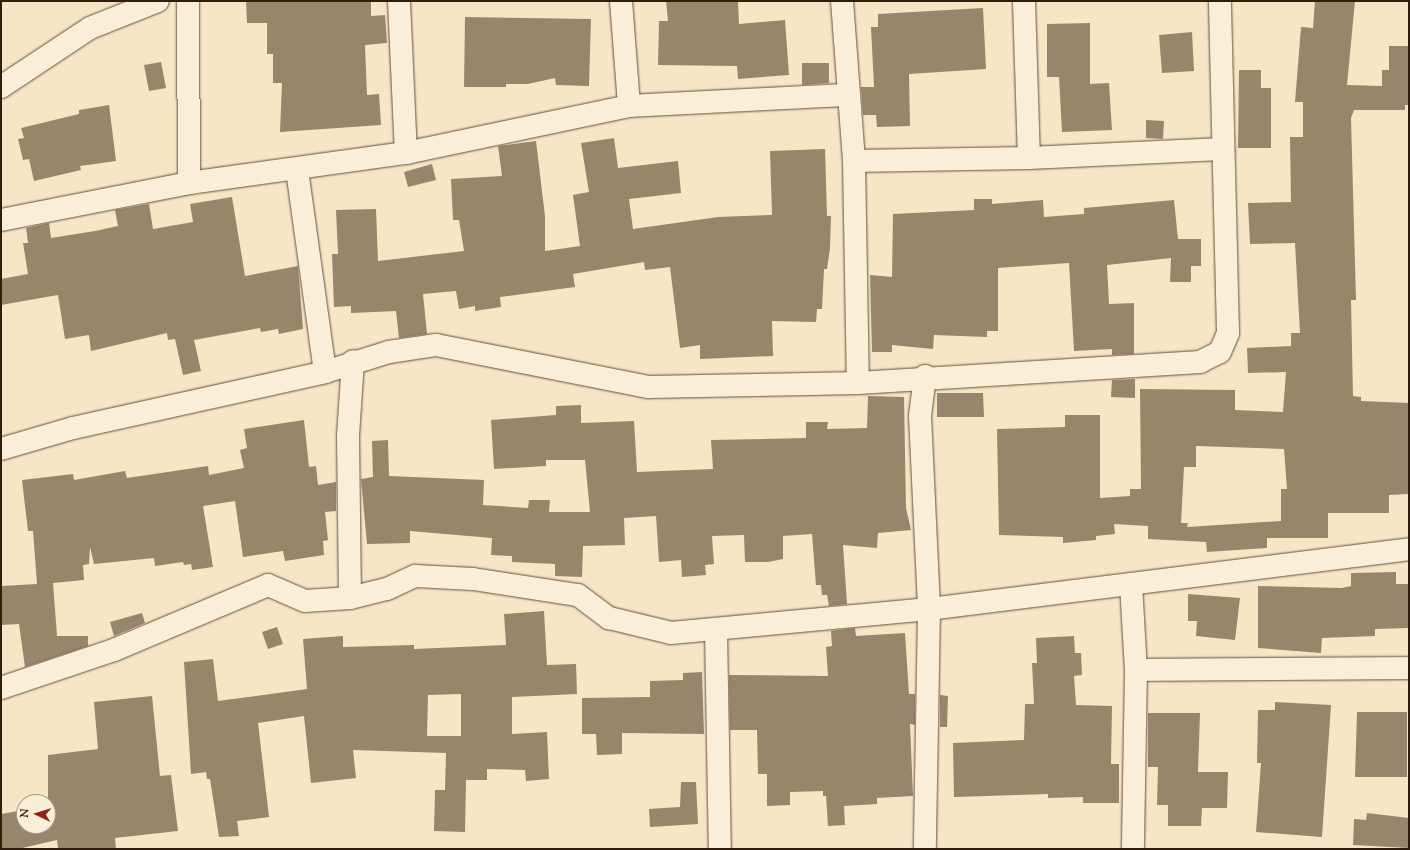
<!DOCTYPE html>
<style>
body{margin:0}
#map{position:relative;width:1410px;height:850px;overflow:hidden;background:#f6e6c5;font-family:"Sorts Mill Goudy",serif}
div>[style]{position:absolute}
.building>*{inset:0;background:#97866c}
.roads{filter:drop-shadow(0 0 1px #624f3a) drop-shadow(0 0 1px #624f3a)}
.minor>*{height:22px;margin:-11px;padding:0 11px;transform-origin:11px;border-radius:11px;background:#f9efd9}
span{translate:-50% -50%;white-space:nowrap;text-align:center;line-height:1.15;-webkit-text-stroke:3.5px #f9efd9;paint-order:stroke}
.frame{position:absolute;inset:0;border:2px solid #301d0c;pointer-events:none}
.north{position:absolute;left:16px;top:794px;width:40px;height:40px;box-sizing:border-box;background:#f9efd9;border:1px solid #a99b87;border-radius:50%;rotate:274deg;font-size:11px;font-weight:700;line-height:16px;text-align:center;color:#301d0c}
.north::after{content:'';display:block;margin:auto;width:14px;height:18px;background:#8f2418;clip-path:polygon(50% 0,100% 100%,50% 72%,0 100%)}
</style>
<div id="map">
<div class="building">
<i style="clip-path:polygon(246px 1px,371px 1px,371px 16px,385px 15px,387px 43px,365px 45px,367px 95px,379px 94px,381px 125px,280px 132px,282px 83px,273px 83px,273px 54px,267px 54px,267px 23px,247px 23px)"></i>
<i style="clip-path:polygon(666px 1px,738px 1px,739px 24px,785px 20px,789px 75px,738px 79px,737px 66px,658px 65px,659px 21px,668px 21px)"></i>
<i style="clip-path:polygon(evenodd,1315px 1px,1355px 1px,1347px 85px,1382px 86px,1382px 70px,1389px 70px,1389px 46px,1409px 46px,1409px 105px,1405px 105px,1405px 110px,1354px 110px,1351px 118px,1356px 300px,1351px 300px,1353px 396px,1361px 397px,1361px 401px,1409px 403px,1409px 494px,1389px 495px,1389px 513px,1328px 513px,1328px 538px,1267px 538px,1267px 548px,1207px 552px,1206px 542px,1148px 539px,1148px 526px,1114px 524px,1115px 534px,1096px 536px,1096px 540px,1063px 543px,1063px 537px,999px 535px,997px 429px,1065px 427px,1065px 415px,1100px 415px,1100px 498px,1130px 496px,1130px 489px,1141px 489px,1140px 389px,1235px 390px,1235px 410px,1283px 412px,1286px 372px,1248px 373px,1247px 348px,1291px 346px,1291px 333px,1300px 333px,1295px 243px,1250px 244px,1248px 203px,1291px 202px,1290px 137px,1303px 137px,1303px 102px,1295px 102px,1301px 27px,1313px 28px,1315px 1px,1196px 446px,1284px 449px,1287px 489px,1281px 489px,1281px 521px,1187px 527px,1188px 523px,1181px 523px,1184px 467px,1196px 467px,1196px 446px)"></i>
<i style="clip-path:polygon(983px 8px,986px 69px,909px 74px,910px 126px,877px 127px,876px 115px,863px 115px,861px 87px,874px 87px,871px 27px,878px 27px,878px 14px)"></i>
<i style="clip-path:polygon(465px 17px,591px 19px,589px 86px,556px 85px,555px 78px,528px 84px,506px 84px,506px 87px,464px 87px)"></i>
<i style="clip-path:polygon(1090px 23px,1090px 84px,1109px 83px,1112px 130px,1062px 132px,1059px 77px,1047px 77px,1047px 24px)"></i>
<i style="clip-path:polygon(1192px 32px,1194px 71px,1162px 73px,1159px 35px)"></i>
<i style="clip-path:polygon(161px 62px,166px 88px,149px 91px,144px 65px)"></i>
<i style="clip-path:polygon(802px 63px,829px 63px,829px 83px,802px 85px)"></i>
<i style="clip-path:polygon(1239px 70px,1261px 70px,1261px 88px,1271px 88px,1271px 148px,1238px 148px)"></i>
<i style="clip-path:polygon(109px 105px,116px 161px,80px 166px,81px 170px,34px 181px,29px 159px,23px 160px,18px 139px,24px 138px,21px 128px,79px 114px,79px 110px)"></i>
<i style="clip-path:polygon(1146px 120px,1164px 121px,1163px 139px,1146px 138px)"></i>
<i style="clip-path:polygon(614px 138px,618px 168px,678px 161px,681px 193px,629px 199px,633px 229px,718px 217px,772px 215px,770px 151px,825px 149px,827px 216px,831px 216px,830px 248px,827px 269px,824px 269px,822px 309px,817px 309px,816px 322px,772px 321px,773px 356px,700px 359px,700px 345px,680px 348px,670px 267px,645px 270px,644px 262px,573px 274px,575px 287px,500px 297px,501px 307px,475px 311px,475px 306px,459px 309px,456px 291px,423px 294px,427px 334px,399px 338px,396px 311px,351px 313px,351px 306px,334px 307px,332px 254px,338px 254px,336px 210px,376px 209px,378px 261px,464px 251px,459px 220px,453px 220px,451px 179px,502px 176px,498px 146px,536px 141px,545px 216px,545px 251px,580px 246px,573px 195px,589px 192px,581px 143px)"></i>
<i style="clip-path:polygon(432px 164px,436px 180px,408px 187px,404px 172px)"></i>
<i style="clip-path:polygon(232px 197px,245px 276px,298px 266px,303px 329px,279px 334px,278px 329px,261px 332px,260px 328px,194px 340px,201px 371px,183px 375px,175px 339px,168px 340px,167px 333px,91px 351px,89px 335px,65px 339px,58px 295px,1px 305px,1px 279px,28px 274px,23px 243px,28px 243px,26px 228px,49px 223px,51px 238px,95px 231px,118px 226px,115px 210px,149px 204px,153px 229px,193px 222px,190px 204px)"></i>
<i style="clip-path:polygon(974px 199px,992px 199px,992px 204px,1043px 200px,1044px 217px,1084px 214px,1084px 208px,1174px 200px,1178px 239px,1201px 239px,1201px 266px,1191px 266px,1191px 282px,1170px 282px,1171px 258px,1107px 265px,1109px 304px,1134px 303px,1134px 354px,1112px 355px,1112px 349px,1074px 351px,1069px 263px,998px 268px,998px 331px,987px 331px,987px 337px,934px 335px,933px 349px,892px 345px,892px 352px,872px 352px,870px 275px,892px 277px,893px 214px,974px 210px)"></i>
<i style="clip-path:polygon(1135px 379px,1135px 398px,1111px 397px,1112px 380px)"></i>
<i style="clip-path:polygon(937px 393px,983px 393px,984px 417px,937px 417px)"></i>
<i style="clip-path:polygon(868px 396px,904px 397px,906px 508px,911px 530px,878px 533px,877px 548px,843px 545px,847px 604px,829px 606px,827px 595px,822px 595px,821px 585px,816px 585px,812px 534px,783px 536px,783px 559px,768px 562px,745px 562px,744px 535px,712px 536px,714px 564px,705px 565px,706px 575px,682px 577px,681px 560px,659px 562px,656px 516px,624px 518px,625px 545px,583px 546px,582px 577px,555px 576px,555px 564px,512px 562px,512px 556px,491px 555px,492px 538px,410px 531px,410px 543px,367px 544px,361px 479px,373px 477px,372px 441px,388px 440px,389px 476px,484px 480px,483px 505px,528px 508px,529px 500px,550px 500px,549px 512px,590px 512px,585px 460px,546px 460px,546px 466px,494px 469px,491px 420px,556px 415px,556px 406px,581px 405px,581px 423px,634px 421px,637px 472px,713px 469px,711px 440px,806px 438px,806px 422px,828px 422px,827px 429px,867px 428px)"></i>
<i style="clip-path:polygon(304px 420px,309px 467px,316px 466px,318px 485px,336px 482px,336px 511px,325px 512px,328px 540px,323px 541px,324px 555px,285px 561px,283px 551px,243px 557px,235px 501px,203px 506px,213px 567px,192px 570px,191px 564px,184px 565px,183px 562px,155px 566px,154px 558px,94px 564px,90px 547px,89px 564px,83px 565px,84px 580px,53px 583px,57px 636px,88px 636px,88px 646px,25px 667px,19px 624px,1px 625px,1px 586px,37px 584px,33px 531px,28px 531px,22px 480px,73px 474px,74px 480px,125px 471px,127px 478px,208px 466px,209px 475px,244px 468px,240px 450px,247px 448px,244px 429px)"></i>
<i style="clip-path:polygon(1396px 572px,1396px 584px,1409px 584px,1409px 628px,1375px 629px,1375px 636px,1322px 638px,1321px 653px,1258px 648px,1258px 586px,1342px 588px,1351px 586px,1351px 573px)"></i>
<i style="clip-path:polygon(1188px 594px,1240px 598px,1235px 640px,1196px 636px,1197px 621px,1188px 621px)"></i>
<i style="clip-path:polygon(evenodd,544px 611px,547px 665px,576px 664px,577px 694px,512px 697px,512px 734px,547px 732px,549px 779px,526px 781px,525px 770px,487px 769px,487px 780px,466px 780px,465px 832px,434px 831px,435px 790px,445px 790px,446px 753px,353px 750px,356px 778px,311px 783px,304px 716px,258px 723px,269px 817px,237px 821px,239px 836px,219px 837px,210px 779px,207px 779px,206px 772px,191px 774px,184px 662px,213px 659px,218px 701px,307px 689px,303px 639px,343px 636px,343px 647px,414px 645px,414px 649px,506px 645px,504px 614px,544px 611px,461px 694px,461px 736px,427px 736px,428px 695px,461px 694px)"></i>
<i style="clip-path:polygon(142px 613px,145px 623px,114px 636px,110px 622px)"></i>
<i style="clip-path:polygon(277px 627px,283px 644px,268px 649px,262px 632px)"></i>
<i style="clip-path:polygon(855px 628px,856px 636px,905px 633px,909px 694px,915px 694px,915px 725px,910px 724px,913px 796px,877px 798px,877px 804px,844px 806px,845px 825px,828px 826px,826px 796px,823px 796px,823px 791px,790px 792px,790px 805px,767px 806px,767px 774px,758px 774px,757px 730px,730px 730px,729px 675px,828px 676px,826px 647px,832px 646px,831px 631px)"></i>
<i style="clip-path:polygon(1074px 636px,1075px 653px,1081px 653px,1082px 675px,1074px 676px,1076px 705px,1112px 706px,1111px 764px,1119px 764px,1119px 803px,1083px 803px,1083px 797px,1048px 798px,1048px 794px,954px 797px,953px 743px,1024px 740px,1025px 704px,1034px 704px,1032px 663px,1037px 663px,1036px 638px)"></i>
<i style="clip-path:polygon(702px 672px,704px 734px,622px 733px,622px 754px,597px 755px,596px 734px,582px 734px,582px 698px,650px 697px,650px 681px,683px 680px,683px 673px)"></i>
<i style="clip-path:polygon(940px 695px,948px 696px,947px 727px,940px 727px)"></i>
<i style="clip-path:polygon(152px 696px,160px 776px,171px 775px,178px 831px,115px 838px,116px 849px,58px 849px,57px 840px,18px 849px,1px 849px,1px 814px,24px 810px,24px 826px,48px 826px,48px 755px,98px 749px,94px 702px)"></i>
<i style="clip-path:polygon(1275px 702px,1331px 705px,1322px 837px,1256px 832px,1261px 763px,1257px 763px,1258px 710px,1275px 710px)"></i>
<i style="clip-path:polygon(1357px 712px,1407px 712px,1407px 777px,1355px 777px)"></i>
<i style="clip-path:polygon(1148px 713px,1200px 713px,1198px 772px,1228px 772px,1227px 808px,1202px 808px,1201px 826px,1168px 826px,1168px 805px,1157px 805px,1158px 767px,1148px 767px)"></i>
<i style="clip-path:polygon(681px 782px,696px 782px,698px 824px,650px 827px,649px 809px,680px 807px)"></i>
<i style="clip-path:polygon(1367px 813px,1409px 818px,1409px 848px,1353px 845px,1354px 819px,1366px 820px)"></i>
</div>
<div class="roads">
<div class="minor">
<i style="left:188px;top:1px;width:182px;rotate:89.7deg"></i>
<i style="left:399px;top:1px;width:152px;rotate:87.4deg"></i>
<i style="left:621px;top:1px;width:105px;rotate:85.6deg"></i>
<i style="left:842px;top:1px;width:160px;rotate:85.7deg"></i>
<i style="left:854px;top:161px;width:222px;rotate:89deg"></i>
<i style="left:1024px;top:1px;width:157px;rotate:88.2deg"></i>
<i style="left:1px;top:87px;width:107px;rotate:-33.5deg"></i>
<i style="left:90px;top:28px;width:73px;rotate:-21.7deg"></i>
<i style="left:854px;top:161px;width:175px;rotate:-1deg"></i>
<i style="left:1029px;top:158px;width:193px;rotate:-2.7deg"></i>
<i style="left:297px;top:170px;width:204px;rotate:82.1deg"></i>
<i style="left:1px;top:220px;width:192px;rotate:-11.1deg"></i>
<i style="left:189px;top:183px;width:219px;rotate:-7.9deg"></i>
<i style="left:406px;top:153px;width:228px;rotate:-11.9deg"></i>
<i style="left:629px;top:106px;width:220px;rotate:-2.9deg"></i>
<i style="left:925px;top:376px;width:40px;rotate:97.1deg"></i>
<i style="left:920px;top:416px;width:193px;rotate:87.3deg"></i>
<i style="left:929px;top:609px;width:240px;rotate:91deg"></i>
<i style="left:1px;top:449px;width:75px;rotate:-16.3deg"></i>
<i style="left:73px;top:428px;width:258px;rotate:-12.5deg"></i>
<i style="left:325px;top:372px;width:67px;rotate:-17.4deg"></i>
<i style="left:389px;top:352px;width:48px;rotate:-8.5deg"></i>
<i style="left:436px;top:345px;width:217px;rotate:11.2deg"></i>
<i style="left:649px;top:387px;width:209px;rotate:-1.1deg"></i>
<i style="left:858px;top:383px;width:343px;rotate:-3.5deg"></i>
<i style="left:1200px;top:362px;width:22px;rotate:-27deg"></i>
<i style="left:1220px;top:352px;width:21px;rotate:-67deg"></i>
<i style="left:1228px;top:333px;width:332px;rotate:-91.4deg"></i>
<i style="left:1131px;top:584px;width:86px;rotate:86.7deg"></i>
<i style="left:1136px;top:670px;width:179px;rotate:91deg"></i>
<i style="left:350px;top:598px;width:162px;rotate:-90.7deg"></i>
<i style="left:348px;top:436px;width:75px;rotate:-86.2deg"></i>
<i style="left:716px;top:630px;width:219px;rotate:89deg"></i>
<i style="left:1136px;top:670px;width:273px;rotate:-0.4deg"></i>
<i style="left:1px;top:688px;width:119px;rotate:-18.6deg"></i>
<i style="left:114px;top:650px;width:167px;rotate:-22.9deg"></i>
<i style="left:268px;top:585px;width:40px;rotate:23.4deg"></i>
<i style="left:305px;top:601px;width:45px;rotate:-3.8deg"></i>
<i style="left:350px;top:598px;width:38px;rotate:-14deg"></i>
<i style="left:387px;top:589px;width:31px;rotate:-25deg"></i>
<i style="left:415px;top:576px;width:58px;rotate:3deg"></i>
<i style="left:473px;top:579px;width:106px;rotate:8.7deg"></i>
<i style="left:578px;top:595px;width:39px;rotate:37deg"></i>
<i style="left:609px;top:618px;width:64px;rotate:13.6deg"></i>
<i style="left:671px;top:633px;width:259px;rotate:-5.3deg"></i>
<i style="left:929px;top:609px;width:484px;rotate:-7.1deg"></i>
</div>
</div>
<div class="frame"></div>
<div class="north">N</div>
</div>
